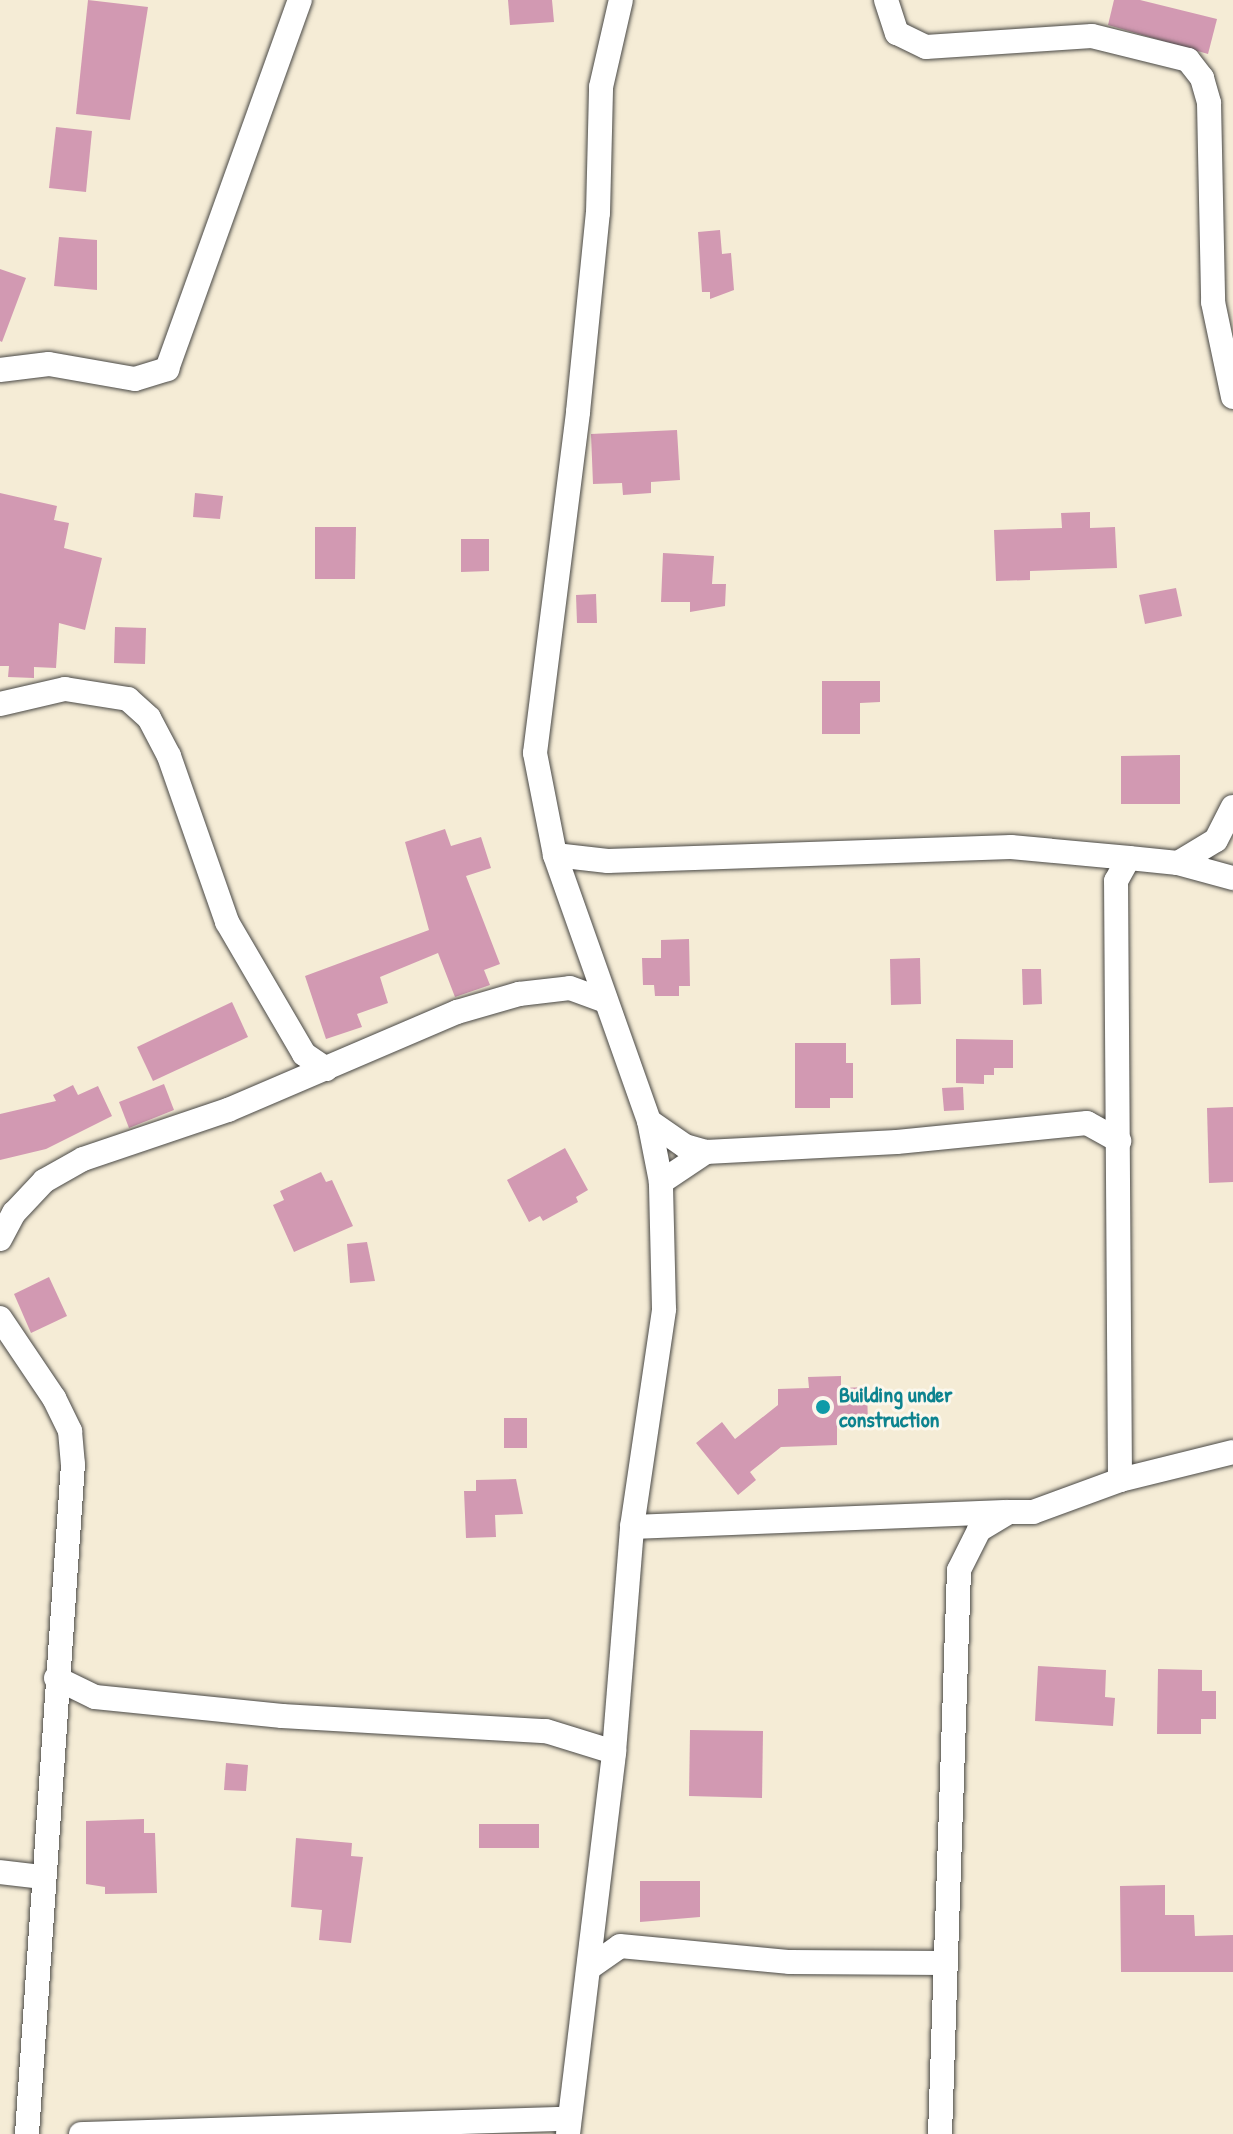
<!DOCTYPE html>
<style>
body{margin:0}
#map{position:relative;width:1233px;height:2134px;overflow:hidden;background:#f5ecd6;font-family:"Patrick Hand",sans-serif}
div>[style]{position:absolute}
.building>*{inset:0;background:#d299b2}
.roads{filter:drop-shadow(0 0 2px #494845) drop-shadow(0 0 2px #494845)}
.street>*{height:24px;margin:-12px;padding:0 12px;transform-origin:12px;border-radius:12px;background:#fff}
.dots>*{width:22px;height:22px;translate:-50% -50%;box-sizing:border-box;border:4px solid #fbf7ec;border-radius:50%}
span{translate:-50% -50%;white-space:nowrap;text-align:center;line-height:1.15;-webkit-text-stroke:6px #fbf7ec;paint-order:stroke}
.culture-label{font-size:22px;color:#0d838f;font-weight:700}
.left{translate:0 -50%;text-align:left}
</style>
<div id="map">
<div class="building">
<i style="clip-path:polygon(88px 0,148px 7px,130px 120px,76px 114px)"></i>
<i style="clip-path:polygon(508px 0,552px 0,554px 22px,510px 25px)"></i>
<i style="clip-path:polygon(1114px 0,1140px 0,1217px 19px,1208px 54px,1108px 25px)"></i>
<i style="clip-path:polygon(56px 127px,92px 131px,86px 192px,49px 188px)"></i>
<i style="clip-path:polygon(720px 230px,722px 254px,731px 253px,734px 290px,710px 299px,710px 292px,702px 292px,698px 232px)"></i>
<i style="clip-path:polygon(59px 237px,97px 240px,97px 290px,54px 286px)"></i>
<i style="clip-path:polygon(0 269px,26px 278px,2px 342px,0 341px)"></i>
<i style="clip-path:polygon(677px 430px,680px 480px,651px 482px,651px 493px,623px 495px,622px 483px,593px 484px,591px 434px)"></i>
<i style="clip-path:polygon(0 493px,57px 506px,54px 520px,69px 523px,64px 548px,102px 558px,85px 630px,59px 623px,56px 668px,34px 667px,34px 678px,8px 677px,9px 666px,0 666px)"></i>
<i style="clip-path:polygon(195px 493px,223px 496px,220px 519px,193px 517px)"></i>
<i style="clip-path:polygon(1090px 512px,1090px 528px,1115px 527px,1117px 568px,1030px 571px,1030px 580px,996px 581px,994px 530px,1062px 528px,1061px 513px)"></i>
<i style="clip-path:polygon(315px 527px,356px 527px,355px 579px,315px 579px)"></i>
<i style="clip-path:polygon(461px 539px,489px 539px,489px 571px,461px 572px)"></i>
<i style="clip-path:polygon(663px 553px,714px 556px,712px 584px,726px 584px,725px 606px,690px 612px,690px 602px,661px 602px)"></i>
<i style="clip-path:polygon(1176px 588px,1182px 616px,1145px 624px,1139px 595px)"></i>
<i style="clip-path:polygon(596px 594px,597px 623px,577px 623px,576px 595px)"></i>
<i style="clip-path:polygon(115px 627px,146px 628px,145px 664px,114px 663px)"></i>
<i style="clip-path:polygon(822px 681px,880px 681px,880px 702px,860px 703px,860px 734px,822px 734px)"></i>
<i style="clip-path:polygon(1180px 755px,1180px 804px,1121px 804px,1121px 756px)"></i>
<i style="clip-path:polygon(445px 829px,451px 846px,481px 837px,491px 868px,466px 876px,500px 964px,484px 970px,490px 985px,455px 997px,438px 953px,380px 977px,388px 1003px,357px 1014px,362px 1027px,326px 1039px,305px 976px,429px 930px,405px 842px)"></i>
<i style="clip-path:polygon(689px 939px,690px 986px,679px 986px,679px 996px,655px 996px,654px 985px,643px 985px,642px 958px,661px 958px,661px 940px)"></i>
<i style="clip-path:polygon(920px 958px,921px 1004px,891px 1005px,890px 959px)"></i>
<i style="clip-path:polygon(1022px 969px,1041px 969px,1042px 1004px,1023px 1005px)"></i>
<i style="clip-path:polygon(232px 1002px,248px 1037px,153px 1081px,137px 1047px)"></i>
<i style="clip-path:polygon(956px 1039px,1013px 1040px,1013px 1068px,994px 1068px,994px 1075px,984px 1075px,984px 1084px,956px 1083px)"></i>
<i style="clip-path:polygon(795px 1043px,846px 1043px,846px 1063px,853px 1063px,853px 1098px,830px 1098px,830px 1108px,795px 1108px)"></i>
<i style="clip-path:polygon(164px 1084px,174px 1110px,129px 1128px,119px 1102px)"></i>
<i style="clip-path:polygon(73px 1085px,78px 1095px,98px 1086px,112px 1116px,46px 1149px,0 1160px,0 1114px,56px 1101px,53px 1095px)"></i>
<i style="clip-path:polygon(963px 1087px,964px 1110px,944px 1111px,942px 1088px)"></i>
<i style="clip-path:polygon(1233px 1107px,1233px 1182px,1209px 1183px,1207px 1108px)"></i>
<i style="clip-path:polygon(565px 1148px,588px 1190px,576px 1197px,578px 1202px,543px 1221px,540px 1216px,529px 1222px,507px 1180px)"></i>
<i style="clip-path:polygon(321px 1172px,326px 1182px,332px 1180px,353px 1226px,294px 1252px,273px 1205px,284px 1200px,280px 1191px)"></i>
<i style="clip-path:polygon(367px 1242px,375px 1281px,350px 1283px,347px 1244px)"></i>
<i style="clip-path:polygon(49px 1277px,67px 1316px,31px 1333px,14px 1294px)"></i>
<i style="clip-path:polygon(841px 1376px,841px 1388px,867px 1387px,868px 1426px,837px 1426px,837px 1445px,781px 1447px,750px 1472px,756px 1480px,738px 1495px,696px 1443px,722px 1422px,735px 1439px,778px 1405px,778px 1389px,809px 1388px,808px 1377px)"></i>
<i style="clip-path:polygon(504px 1418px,527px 1418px,527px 1448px,504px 1448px)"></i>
<i style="clip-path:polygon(516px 1479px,523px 1514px,495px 1515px,496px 1537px,466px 1538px,464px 1491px,476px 1491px,476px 1480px)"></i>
<i style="clip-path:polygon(1038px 1666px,1106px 1670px,1105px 1697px,1115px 1698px,1113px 1726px,1035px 1721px)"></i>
<i style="clip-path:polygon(1158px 1669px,1202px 1670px,1202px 1691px,1216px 1691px,1216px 1719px,1201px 1719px,1201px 1734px,1157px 1734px)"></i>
<i style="clip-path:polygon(690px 1730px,763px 1731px,762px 1798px,689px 1796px)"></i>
<i style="clip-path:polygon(226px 1763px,248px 1765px,246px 1791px,224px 1790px)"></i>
<i style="clip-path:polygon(144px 1819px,144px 1833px,155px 1833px,157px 1893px,105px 1894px,105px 1887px,86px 1884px,86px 1821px)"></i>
<i style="clip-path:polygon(479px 1824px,539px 1824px,539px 1848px,479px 1848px)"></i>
<i style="clip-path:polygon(296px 1838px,352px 1843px,351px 1856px,363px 1857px,351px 1943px,319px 1940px,322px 1910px,291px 1907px)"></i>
<i style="clip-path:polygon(640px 1881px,700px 1881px,700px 1917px,640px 1922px)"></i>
<i style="clip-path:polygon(1165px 1885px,1165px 1915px,1194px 1915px,1195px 1936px,1233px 1935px,1233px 1972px,1121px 1972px,1120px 1886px)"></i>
</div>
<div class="roads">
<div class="street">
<i style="left:886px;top:0;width:35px;rotate:72deg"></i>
<i style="left:897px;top:33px;width:32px;rotate:26deg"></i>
<i style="left:926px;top:47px;width:166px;rotate:-3.8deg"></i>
<i style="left:1092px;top:36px;width:99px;rotate:14deg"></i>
<i style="left:1188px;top:60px;width:23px;rotate:52deg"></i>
<i style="left:1202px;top:78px;width:26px;rotate:74deg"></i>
<i style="left:1209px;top:103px;width:199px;rotate:88.8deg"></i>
<i style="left:1213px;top:302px;width:97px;rotate:78.1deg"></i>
<i style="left:0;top:370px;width:49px;rotate:-7deg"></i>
<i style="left:49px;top:364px;width:87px;rotate:9.9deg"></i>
<i style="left:135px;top:379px;width:34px;rotate:-17deg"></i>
<i style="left:167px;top:369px;width:392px;rotate:-70.2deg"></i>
<i style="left:0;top:704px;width:67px;rotate:-13deg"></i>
<i style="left:65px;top:689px;width:64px;rotate:9deg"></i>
<i style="left:128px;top:699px;width:28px;rotate:42deg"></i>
<i style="left:149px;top:718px;width:43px;rotate:62.2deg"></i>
<i style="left:169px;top:756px;width:176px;rotate:70.7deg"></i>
<i style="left:227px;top:922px;width:153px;rotate:59.7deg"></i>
<i style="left:304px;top:1054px;width:27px;rotate:34deg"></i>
<i style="left:555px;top:855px;width:53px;rotate:6.5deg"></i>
<i style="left:608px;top:861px;width:403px;rotate:-2deg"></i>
<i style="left:1011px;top:847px;width:119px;rotate:5.3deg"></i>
<i style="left:1178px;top:863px;width:57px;rotate:15.3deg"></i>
<i style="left:649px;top:1121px;width:44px;rotate:34.8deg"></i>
<i style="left:685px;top:1146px;width:22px;rotate:16deg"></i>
<i style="left:706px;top:1152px;width:191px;rotate:-3deg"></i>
<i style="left:897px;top:1142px;width:191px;rotate:-5.7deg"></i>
<i style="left:1087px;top:1123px;width:37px;rotate:29deg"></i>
<i style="left:661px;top:1182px;width:54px;rotate:-33.7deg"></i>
<i style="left:0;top:1239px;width:30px;rotate:-62deg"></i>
<i style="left:14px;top:1213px;width:44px;rotate:-46.8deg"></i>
<i style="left:44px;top:1181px;width:45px;rotate:-29.4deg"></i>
<i style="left:83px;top:1159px;width:153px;rotate:-18.7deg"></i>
<i style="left:228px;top:1110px;width:249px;rotate:-23.2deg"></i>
<i style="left:457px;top:1012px;width:65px;rotate:-16.2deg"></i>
<i style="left:519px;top:994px;width:51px;rotate:-6.7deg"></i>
<i style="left:570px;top:988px;width:37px;rotate:20deg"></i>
<i style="left:0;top:1318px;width:97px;rotate:56deg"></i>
<i style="left:54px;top:1398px;width:37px;rotate:64deg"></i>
<i style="left:70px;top:1431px;width:33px;rotate:85deg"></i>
<i style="left:73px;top:1464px;width:672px;rotate:93.93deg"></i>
<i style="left:1120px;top:1480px;width:599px;rotate:-90.38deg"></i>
<i style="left:1116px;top:881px;width:26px;rotate:-61deg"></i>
<i style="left:1129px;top:858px;width:49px;rotate:5.8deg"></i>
<i style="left:1178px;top:863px;width:44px;rotate:-31.2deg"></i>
<i style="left:1216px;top:840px;width:37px;rotate:-63deg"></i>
<i style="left:632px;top:1527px;width:373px;rotate:-2.3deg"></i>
<i style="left:56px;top:1678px;width:43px;rotate:26deg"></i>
<i style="left:95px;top:1697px;width:188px;rotate:5.8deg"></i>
<i style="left:282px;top:1716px;width:264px;rotate:3.3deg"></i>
<i style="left:546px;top:1731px;width:71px;rotate:17.2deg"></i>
<i style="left:0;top:1872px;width:42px;rotate:6.8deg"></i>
<i style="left:589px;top:1968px;width:38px;rotate:-35deg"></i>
<i style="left:620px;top:1946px;width:171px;rotate:5.4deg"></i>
<i style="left:790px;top:1962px;width:154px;rotate:0.4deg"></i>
<i style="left:81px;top:2134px;width:488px;rotate:-1.8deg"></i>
<i style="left:568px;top:2134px;width:385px;rotate:-83.1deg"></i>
<i style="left:614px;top:1752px;width:226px;rotate:-85.4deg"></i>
<i style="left:632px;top:1527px;width:220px;rotate:-81.6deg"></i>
<i style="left:664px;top:1309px;width:127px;rotate:-91.4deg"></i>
<i style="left:661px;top:1182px;width:62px;rotate:-101.1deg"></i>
<i style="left:649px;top:1121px;width:282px;rotate:-109.5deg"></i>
<i style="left:555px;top:855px;width:104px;rotate:-101.1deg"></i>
<i style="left:535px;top:753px;width:344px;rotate:-82.8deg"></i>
<i style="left:578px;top:412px;width:200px;rotate:-84.3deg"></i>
<i style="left:598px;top:213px;width:126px;rotate:-88.6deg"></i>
<i style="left:601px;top:87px;width:89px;rotate:-77.1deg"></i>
<i style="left:940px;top:2134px;width:564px;rotate:-88.07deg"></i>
<i style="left:959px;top:1570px;width:45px;rotate:-63.4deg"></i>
<i style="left:979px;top:1530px;width:35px;rotate:-31deg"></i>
<i style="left:1009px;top:1512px;width:24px"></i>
<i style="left:1033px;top:1512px;width:93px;rotate:-20.2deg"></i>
<i style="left:1120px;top:1480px;width:116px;rotate:-13.9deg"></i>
</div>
</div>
<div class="dots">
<i style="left:823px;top:1407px;background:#0f9aa8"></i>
</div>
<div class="culture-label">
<span class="left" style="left:839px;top:1407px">Building under<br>construction</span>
</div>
</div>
